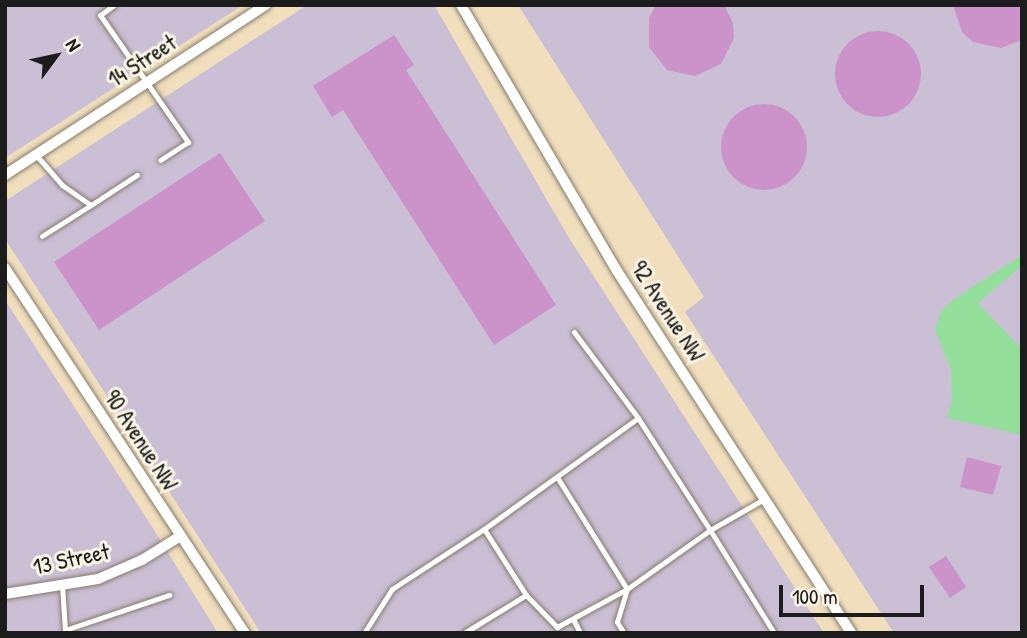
<!DOCTYPE html>
<style>
body{margin:0}
#map{position:relative;width:1027px;height:638px;overflow:hidden;background:#f0debd;font-family:"Patrick Hand",sans-serif}
div>[style]{position:absolute}
.industrial>*{inset:0;background:#cbbfd5}
.green>*{inset:0;background:#93de9a}
.building>*{inset:0;background:#cb93ca}
.round{border-radius:50%}
.roads{filter:drop-shadow(0 0 2px #867d6c) drop-shadow(0 0 2px #867d6c)}
.lane>*{height:5px;margin:-2.5px;padding:0 2.5px;transform-origin:2.5px;border-radius:2.5px;background:#fff}
.street>*{height:10px;margin:-5px;padding:0 5px;transform-origin:5px;border-radius:5px;background:#fff}
span{translate:-50% -50%;white-space:nowrap;text-align:center;line-height:1.15;-webkit-text-stroke:6px #fcf5e5;paint-order:stroke}
.street-label{font-size:23px;color:#1c1c1c}
.frame{position:absolute;inset:0;border:7px solid #1c1c1c;pointer-events:none}
.north{position:absolute;left:21px;top:21px;width:70px;height:70px;-webkit-text-stroke:5px #fcf5e5;paint-order:stroke;rotate:57deg;font-size:19px;font-weight:700;line-height:28px;text-align:center;color:#1c1c1c}
.north::after{content:'';display:block;margin:auto;width:24px;height:32px;background:#1c1c1c;clip-path:polygon(50% 0,100% 100%,50% 72%,0 100%)}
.scale{position:absolute;left:779px;top:585px;width:145px;height:32px;box-sizing:border-box;border:4px solid #1c1c1c;border-top:0;padding-left:9px;font-size:21px;line-height:24px;white-space:nowrap;color:#1c1c1c;-webkit-text-stroke:5px #fcf5e5;paint-order:stroke}
</style>
<div id="map">
<div class="industrial">
<i style="clip-path:polygon(5px 5px,243px 5px,5px 158px)"></i>
<i style="clip-path:polygon(307px 5px,434px 5px,569px 238px,824px 633px,261px 633px,5px 239px,5px 201px)"></i>
<i style="clip-path:polygon(518px 5px,1022px 5px,1022px 633px,894px 633px,685px 312px,704px 297px)"></i>
<i style="clip-path:polygon(5px 300px,147px 519px,218px 633px,5px 633px)"></i>
</div>
<div class="green">
<i style="clip-path:polygon(1022px 255px,1022px 266px,978px 303px,1022px 349px,1022px 435px,947px 418px,952px 400px,951px 370px,935px 330px,941px 311px,954px 299px)"></i>
</div>
<div class="building">
<i style="clip-path:polygon(656px 5px,724px 5px,733px 23px,734px 38px,721px 64px,695px 76px,667px 70px,649px 47px,649px 18px)"></i>
<i style="clip-path:polygon(953px 5px,1022px 5px,1022px 40px,1001px 48px,973px 42px,962px 32px)"></i>
<i class="round" style="left:835px;top:31px;width:86px;height:86px"></i>
<i style="clip-path:polygon(394px 35px,414px 65px,406px 70px,556px 305px,494px 345px,343px 110px,332px 117px,313px 86px)"></i>
<i class="round" style="left:721px;top:104px;width:86px;height:86px"></i>
<i style="clip-path:polygon(220px 153px,265px 221px,99px 330px,54px 262px)"></i>
<i style="clip-path:polygon(967px 457px,1001px 466px,993px 495px,960px 487px)"></i>
<i style="clip-path:polygon(946px 556px,966px 587px,950px 598px,929px 567px)"></i>
</div>
<div class="roads">
<div class="lane">
<i style="left:114px;top:5px;width:17px;rotate:144deg"></i>
<i style="left:100px;top:15px;width:155px;rotate:55.3deg"></i>
<i style="left:188px;top:142px;width:33px;rotate:147deg"></i>
<i style="left:36px;top:155px;width:40px;rotate:49deg"></i>
<i style="left:62px;top:185px;width:35px;rotate:35deg"></i>
<i style="left:91px;top:205px;width:58px;rotate:147.7deg"></i>
<i style="left:91px;top:205px;width:55px;rotate:-33.1deg"></i>
<i style="left:574px;top:332px;width:107px;rotate:53.3deg"></i>
<i style="left:557px;top:477px;width:132px;rotate:58deg"></i>
<i style="left:627px;top:589px;width:34px;rotate:107deg"></i>
<i style="left:617px;top:622px;width:13px;rotate:58deg"></i>
<i style="left:764px;top:499px;width:62px;rotate:150.1deg"></i>
<i style="left:710px;top:530px;width:133px;rotate:-122.7deg"></i>
<i style="left:638px;top:418px;width:190px;rotate:144.2deg"></i>
<i style="left:484px;top:529px;width:78px;rotate:57.5deg"></i>
<i style="left:526px;top:595px;width:45px;rotate:45.9deg"></i>
<i style="left:557px;top:627px;width:80px;rotate:-28.5deg"></i>
<i style="left:627px;top:589px;width:102px;rotate:-35.4deg"></i>
<i style="left:710px;top:530px;width:121px;rotate:58.1deg"></i>
<i style="left:62px;top:585px;width:45px;rotate:86.2deg"></i>
<i style="left:65px;top:630px;width:110px;rotate:-18.6deg"></i>
<i style="left:573px;top:619px;width:16px;rotate:63deg"></i>
<i style="left:364px;top:633px;width:52px;rotate:-57.5deg"></i>
<i style="left:392px;top:589px;width:110px;rotate:-33.1deg"></i>
<i style="left:464px;top:633px;width:73px;rotate:-31.5deg"></i>
</div>
<div class="street">
<i style="left:461px;top:5px;width:308px;rotate:59.6deg"></i>
<i style="left:617px;top:271px;width:431px;rotate:57.1deg"></i>
<i style="left:5px;top:175px;width:311px;rotate:-33.1deg"></i>
<i style="left:5px;top:268px;width:437px;rotate:56.7deg"></i>
<i style="left:5px;top:594px;width:94px;rotate:-9.2deg"></i>
<i style="left:98px;top:579px;width:48px;rotate:-23.4deg"></i>
<i style="left:142px;top:560px;width:44px;rotate:-31.9deg"></i>
</div>
</div>
<div class="street-label">
<span style="left:142px;top:61px;rotate:-33deg">14 Street</span>
<span style="left:668px;top:311px;rotate:57deg">92 Avenue NW</span>
<span style="left:141px;top:440px;rotate:57deg">90 Avenue NW</span>
<span style="left:71px;top:559px;rotate:-12deg">13 Street</span>
</div>
<div class="frame"></div>
<div class="north">N</div>
<div class="scale">100 m</div>
</div>
